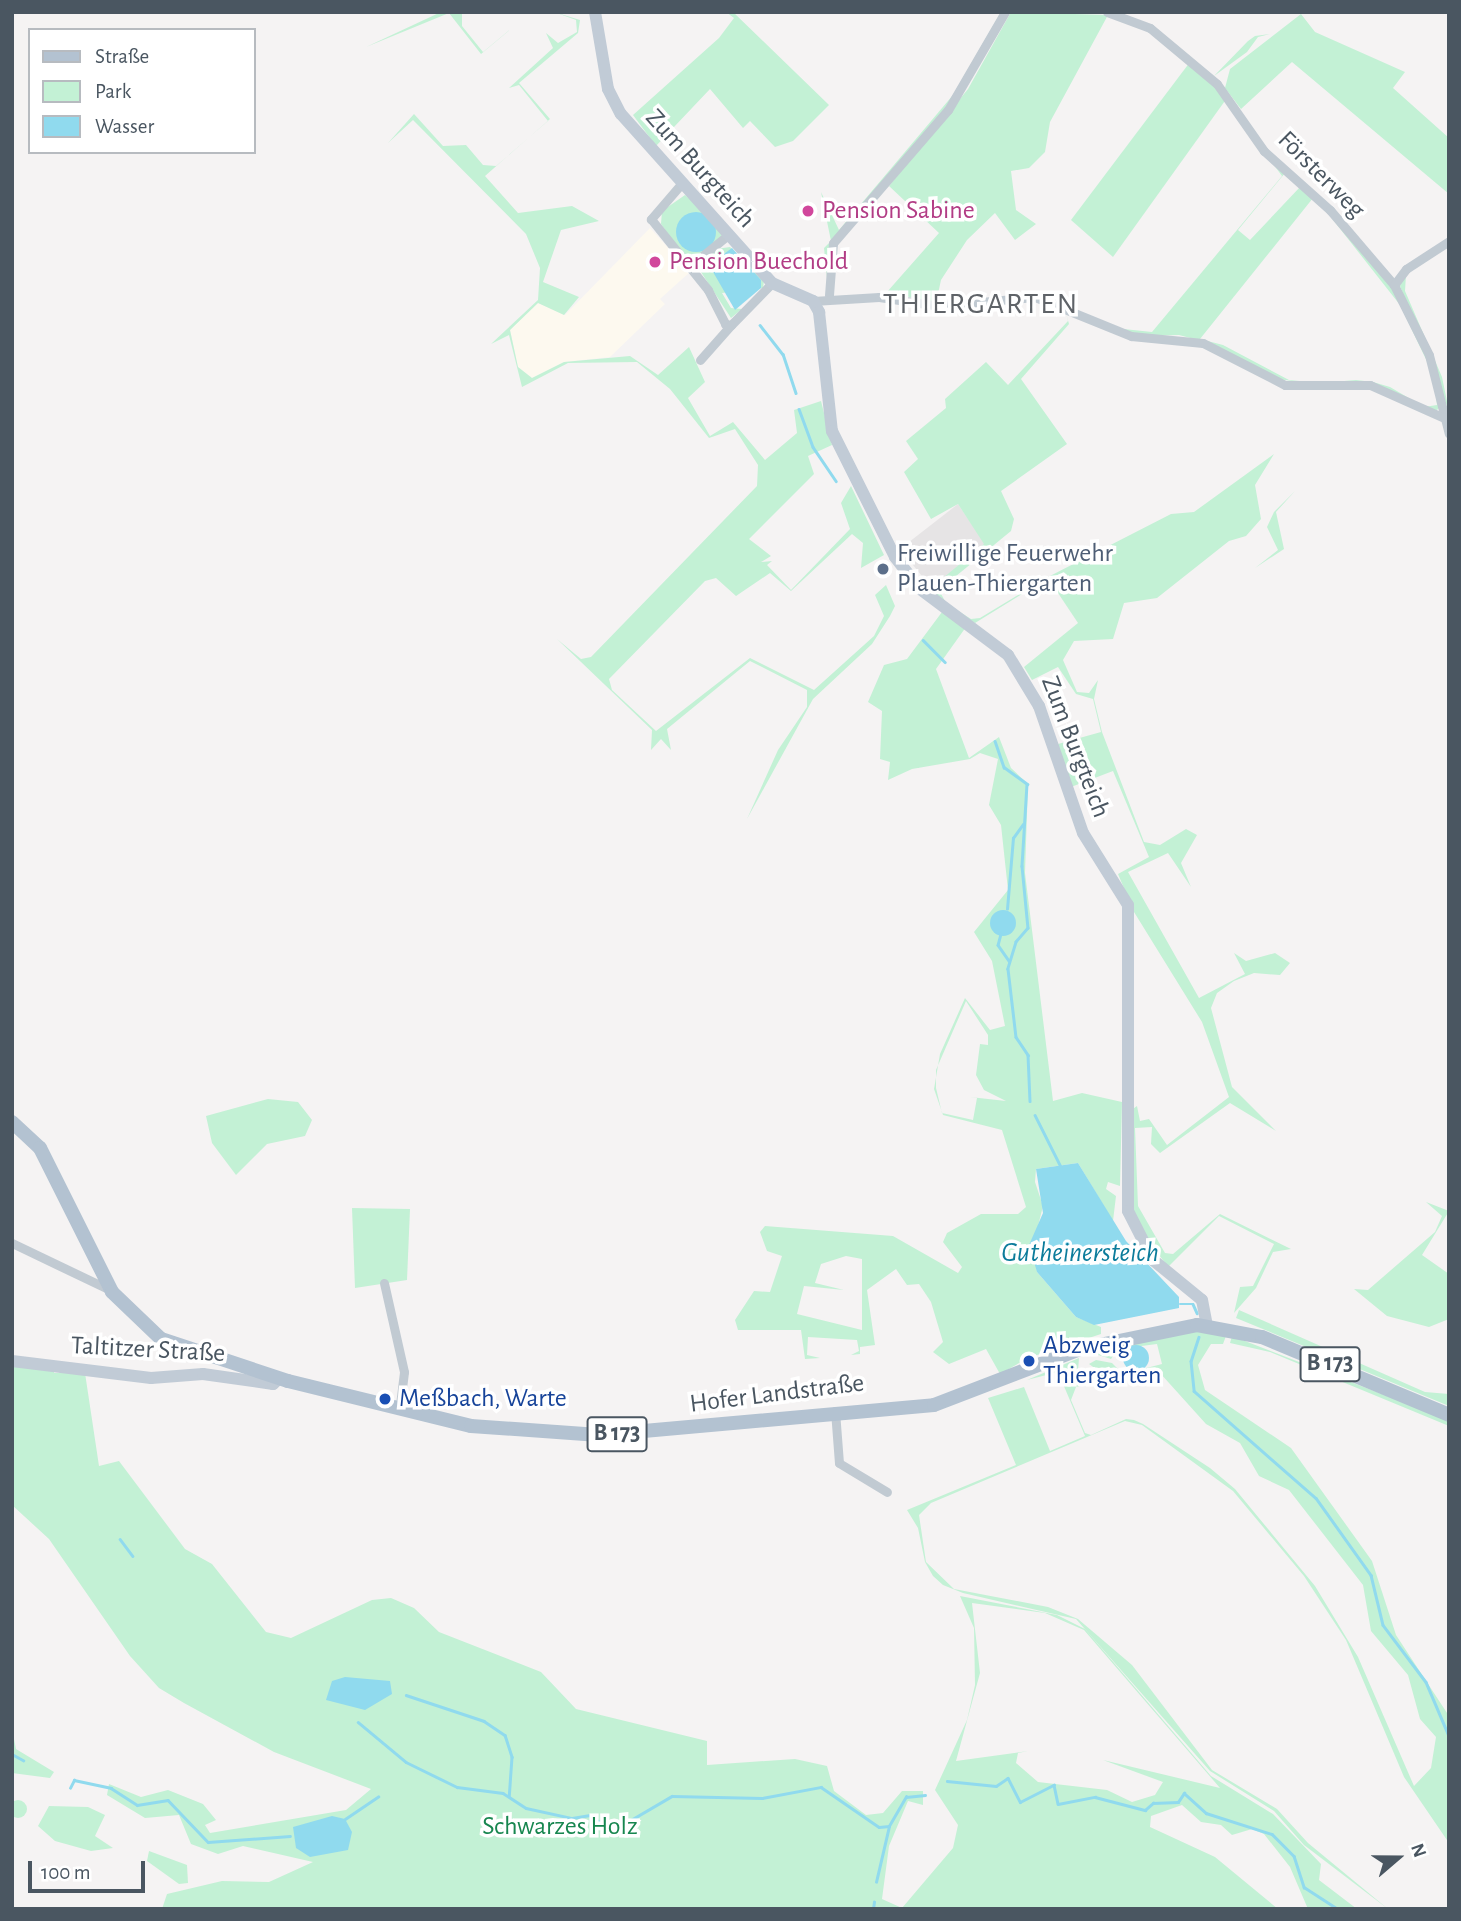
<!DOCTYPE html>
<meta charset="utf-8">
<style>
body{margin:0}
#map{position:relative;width:1461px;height:1921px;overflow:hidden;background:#f5f3f3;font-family:"Alegreya Sans",sans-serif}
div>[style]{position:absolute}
.commercial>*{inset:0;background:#fdf9ef}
.education>*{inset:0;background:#e6e4e5}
.green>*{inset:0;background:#c3f1d5}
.round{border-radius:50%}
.water>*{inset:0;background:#90daee}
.stream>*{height:2.5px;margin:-1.25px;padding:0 1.25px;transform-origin:1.25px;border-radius:1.25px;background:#90daee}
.street>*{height:9px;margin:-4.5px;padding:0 4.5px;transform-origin:4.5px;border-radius:4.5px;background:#c1cad2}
.secondary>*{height:12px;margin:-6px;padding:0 6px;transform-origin:6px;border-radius:6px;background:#c1cbd6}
.primary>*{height:14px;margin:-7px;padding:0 7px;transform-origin:7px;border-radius:7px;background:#b3c2d1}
.dots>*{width:19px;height:19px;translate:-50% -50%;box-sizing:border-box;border:4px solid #fff;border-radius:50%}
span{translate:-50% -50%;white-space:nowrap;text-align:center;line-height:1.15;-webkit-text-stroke:7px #fff;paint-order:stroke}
.shield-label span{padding:2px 5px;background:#fff;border:2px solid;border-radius:5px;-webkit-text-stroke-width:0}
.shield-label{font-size:24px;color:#4a5661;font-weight:700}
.street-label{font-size:26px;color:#4a5661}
.hotel-label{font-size:26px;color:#b23c85}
.left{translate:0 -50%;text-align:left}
.service-label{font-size:26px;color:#4e5e75}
.transit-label{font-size:26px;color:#164399}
.park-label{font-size:26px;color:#17864f}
.water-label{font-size:28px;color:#0c7c9b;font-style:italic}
.quarter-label{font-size:30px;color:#5f6368;letter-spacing:2px}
.frame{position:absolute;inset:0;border:14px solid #4a5661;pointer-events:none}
.legend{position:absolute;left:28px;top:28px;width:228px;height:126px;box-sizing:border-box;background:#fff;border:2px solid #b7bbc0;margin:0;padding:9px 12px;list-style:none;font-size:21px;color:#4a5661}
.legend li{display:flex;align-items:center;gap:14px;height:35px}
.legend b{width:35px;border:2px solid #b7bbc0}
.north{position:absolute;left:1363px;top:1823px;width:70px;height:70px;-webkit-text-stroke:5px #fff;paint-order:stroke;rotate:70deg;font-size:19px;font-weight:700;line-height:28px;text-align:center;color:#4a5661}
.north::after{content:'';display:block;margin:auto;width:24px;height:32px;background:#4a5661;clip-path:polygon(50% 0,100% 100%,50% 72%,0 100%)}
.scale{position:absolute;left:28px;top:1861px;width:117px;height:32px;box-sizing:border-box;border:4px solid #4a5661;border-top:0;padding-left:9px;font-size:21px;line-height:24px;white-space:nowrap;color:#4a5661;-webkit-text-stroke:5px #fff;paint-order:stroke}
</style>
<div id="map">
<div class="commercial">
<i style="clip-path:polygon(650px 228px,690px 272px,660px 299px,665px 304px,610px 357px,564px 362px,532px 378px,518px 367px,510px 330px,538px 303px,565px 315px)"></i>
</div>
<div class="education">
<i style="clip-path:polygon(958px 504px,985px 544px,934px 591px,900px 549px)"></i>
</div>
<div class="green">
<i style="clip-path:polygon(441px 12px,462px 12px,462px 26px,483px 52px,531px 12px,481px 54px,449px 13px,366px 47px)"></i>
<i style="clip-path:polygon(554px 12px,580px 20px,578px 33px,519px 83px,550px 119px,485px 176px,518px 213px,572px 206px,599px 221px,561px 230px,543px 282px,579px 297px,564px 315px,538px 303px,510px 330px,518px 367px,532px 378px,564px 362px,630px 356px,658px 375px,689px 347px,705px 382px,688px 398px,710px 436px,733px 422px,765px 460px,797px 433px,794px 410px,821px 401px,832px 445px,808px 456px,814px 474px,749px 539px,771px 556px,761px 562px,772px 561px,767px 565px,791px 590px,850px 529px,841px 503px,851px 486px,884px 555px,861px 568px,863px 543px,852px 534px,791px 591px,770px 573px,736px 596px,716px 578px,705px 581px,609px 679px,612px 690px,656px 731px,750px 658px,814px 690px,874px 636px,884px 616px,875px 595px,886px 585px,895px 606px,890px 616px,872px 644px,813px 699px,747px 819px,778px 750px,807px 707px,807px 690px,750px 661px,667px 729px,671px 750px,661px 739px,651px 750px,652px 730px,557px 639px,581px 659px,591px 657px,757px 486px,758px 465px,735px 429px,709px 438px,670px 389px,637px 362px,568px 363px,522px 387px,509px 335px,491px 344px,538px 300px,540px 268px,526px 234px,413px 120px,388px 143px,414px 114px,443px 146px,466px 145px,483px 165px,496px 166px,548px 121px,519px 85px,509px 88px,553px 48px,546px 33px,558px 43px,577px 32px,576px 20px)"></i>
<i style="clip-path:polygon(726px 12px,733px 12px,829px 105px,793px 141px,775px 147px,750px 121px,743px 128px,710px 89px,656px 146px,633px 115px,719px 38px,734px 18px)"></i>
<i style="clip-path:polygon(1001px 12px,982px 53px,968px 76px,939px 117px,831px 243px,828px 288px,824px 248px,831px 241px,821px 192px,839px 230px,953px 95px)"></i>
<i style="clip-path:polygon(1011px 12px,1108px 15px,1050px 122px,1045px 152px,1029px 168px,1011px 171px,1016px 210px,1036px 224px,1015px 240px,995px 213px,967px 240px,941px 280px,936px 303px,887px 292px,939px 233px,889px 186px,968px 89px)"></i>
<i style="clip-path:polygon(1301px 14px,1315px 32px,1405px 72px,1393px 88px,1449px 138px,1449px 194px,1292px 62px,1241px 109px,1225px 88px,1230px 69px)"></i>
<i style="clip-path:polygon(1270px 34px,1258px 37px,1247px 52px,1214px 76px,1248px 41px,1255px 36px)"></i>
<i style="clip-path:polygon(1190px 62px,1227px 98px,1113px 257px,1071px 220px)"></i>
<i style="clip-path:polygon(1243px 123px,1285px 173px,1238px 230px,1250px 240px,1300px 187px,1313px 198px,1200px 339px,1223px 345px,1289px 380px,1320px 383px,1356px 380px,1373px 382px,1390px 387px,1424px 407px,1437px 405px,1433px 374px,1400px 305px,1319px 202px,1388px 282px,1411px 319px,1425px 351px,1434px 374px,1438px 390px,1440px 407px,1435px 412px,1364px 382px,1311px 384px,1279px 379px,1213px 344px,1179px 335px,1143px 336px,1116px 330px,1062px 304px,1114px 328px,1152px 332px,1282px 176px)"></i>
<i style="clip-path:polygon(685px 195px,715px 220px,722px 236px,697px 256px,683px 255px,661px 224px,662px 211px)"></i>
<i style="clip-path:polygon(730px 247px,764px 281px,763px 288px,722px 293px,731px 308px,742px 309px,731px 318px,699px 269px,716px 249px)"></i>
<i style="clip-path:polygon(1416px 264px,1406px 275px,1405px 291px,1442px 377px,1449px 411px,1400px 286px,1401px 279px)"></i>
<i style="clip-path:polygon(1066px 313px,1069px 324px,1021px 379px,1067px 444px,1001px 491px,1014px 519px,1011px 531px,939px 590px,946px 603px,971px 619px,980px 618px,1048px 577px,1171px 514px,1194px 512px,1274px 454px,1255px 485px,1261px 519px,1246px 536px,1229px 541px,1157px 598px,1124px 603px,1113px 639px,1074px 641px,1063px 660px,1077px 692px,1089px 693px,1098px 680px,1094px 699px,1102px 732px,1144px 842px,1160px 845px,1186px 829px,1197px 835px,1181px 863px,1191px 887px,1168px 853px,1128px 872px,1199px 998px,1245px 974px,1234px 953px,1246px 961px,1275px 953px,1290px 963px,1280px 975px,1254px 973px,1234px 981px,1217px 993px,1211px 1008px,1232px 1087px,1276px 1131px,1230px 1103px,1160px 1153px,1151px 1144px,1152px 1127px,1135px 1128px,1138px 1206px,1165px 1253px,1173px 1254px,1220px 1214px,1291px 1249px,1273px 1252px,1256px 1288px,1234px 1313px,1240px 1287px,1253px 1286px,1274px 1244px,1219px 1216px,1168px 1267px,1142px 1232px,1131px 1204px,1130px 1111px,1137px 1106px,1140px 1121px,1149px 1119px,1167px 1145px,1229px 1097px,1202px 1022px,1134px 912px,1118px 874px,1149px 857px,1113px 771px,1071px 787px,1058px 744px,1101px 732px,1093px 699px,1076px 694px,1058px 667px,1032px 680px,1024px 667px,1078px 623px,1048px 578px,975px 623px,943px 603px,931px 588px,984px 544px,958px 504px,931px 519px,904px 472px,918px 459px,906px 441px,946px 408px,945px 399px,986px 362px,1008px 385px,1068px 321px)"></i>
<i style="clip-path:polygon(1295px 491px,1276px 512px,1284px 549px,1255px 568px,1278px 550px,1267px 527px,1274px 512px)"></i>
<i style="clip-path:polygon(evenodd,942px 612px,966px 627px,936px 669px,969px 758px,999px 737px,1011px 768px,1028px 784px,1025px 873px,1053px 1101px,1082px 1093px,1122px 1102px,1120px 1186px,1108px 1182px,1106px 1189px,1116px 1196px,1113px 1221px,1078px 1163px,1036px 1169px,1035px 1182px,1043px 1206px,1035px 1238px,1037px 1272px,1076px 1317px,1101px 1327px,1101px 1334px,1028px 1358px,1000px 1374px,986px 1349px,949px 1364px,933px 1352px,943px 1342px,931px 1302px,919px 1284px,907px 1285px,896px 1269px,867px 1290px,875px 1345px,860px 1347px,860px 1354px,851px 1355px,859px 1351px,857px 1340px,808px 1337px,807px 1355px,820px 1358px,805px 1359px,801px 1330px,738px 1330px,735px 1320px,754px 1291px,770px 1292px,782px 1256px,767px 1251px,760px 1232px,765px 1226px,893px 1236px,958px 1273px,962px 1267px,943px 1242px,947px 1233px,981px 1214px,1018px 1214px,1026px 1207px,1002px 1130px,943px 1115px,934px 1089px,940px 1054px,965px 998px,990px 1030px,1005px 1026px,992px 961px,974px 932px,1008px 890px,1001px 825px,989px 805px,998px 759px,980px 753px,970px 759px,912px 769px,888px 780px,890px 762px,880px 759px,882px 711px,868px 702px,884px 665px,907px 659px,942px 612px,966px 1001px,988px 1035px,988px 1045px,980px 1044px,976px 1075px,984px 1090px,1006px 1101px,970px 1097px,977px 1098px,973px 1120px,942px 1113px,936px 1088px,936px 1070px,966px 1001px,942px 612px,846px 1256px,862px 1259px,862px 1330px,797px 1314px,804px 1286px,844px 1290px,815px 1283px,821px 1264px,846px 1256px)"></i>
<i style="clip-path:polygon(268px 1099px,298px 1102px,312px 1120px,305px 1136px,267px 1144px,236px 1175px,212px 1143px,206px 1116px)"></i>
<i style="clip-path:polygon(1426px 1202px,1449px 1211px,1422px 1255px,1449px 1274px,1449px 1319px,1429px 1327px,1387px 1316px,1354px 1289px,1368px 1290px,1435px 1232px,1442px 1216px)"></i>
<i style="clip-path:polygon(352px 1208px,410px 1209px,407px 1280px,355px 1288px)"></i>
<i style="clip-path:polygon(1239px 1310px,1425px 1392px,1449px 1394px,1449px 1406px,1236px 1318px)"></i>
<i style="clip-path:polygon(1192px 1331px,1226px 1336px,1223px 1344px,1211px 1344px,1198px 1365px,1205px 1390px,1291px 1448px,1372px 1561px,1396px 1635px,1449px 1716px,1449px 1843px,1404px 1777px,1346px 1640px,1304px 1576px,1233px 1491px,1142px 1425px,1125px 1421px,931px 1503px,919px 1515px,926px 1562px,954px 1589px,1048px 1607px,1078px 1619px,1132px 1665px,1212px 1770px,1277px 1809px,1308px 1843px,1388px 1909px,1304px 1845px,1274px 1811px,1210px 1771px,1076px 1619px,963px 1593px,943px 1585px,933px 1576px,925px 1562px,918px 1528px,907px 1510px,1016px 1465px,988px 1398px,1024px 1387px,1050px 1451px,1085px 1436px,1058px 1372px,1027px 1380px,1079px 1358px,1077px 1383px,1090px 1383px,1076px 1387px,1071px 1400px,1085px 1433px,1091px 1435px,1126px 1419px,1134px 1420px,1143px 1424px,1210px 1468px,1235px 1489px,1315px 1586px,1358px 1657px,1414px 1786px,1431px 1768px,1436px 1737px,1420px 1719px,1408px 1675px,1371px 1631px,1363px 1585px,1289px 1490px,1259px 1476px,1240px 1443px,1206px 1424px,1160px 1373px,1094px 1382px,1096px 1369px,1089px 1364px,1096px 1360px,1112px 1363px,1123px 1374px,1162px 1364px,1157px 1344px,1118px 1349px,1111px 1359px,1089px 1352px)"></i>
<i style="clip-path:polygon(1232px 1336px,1449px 1420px,1449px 1426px,1270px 1352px,1230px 1343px)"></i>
<i style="clip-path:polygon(evenodd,12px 1357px,56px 1364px,54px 1373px,85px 1373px,99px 1466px,119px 1461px,185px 1549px,212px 1564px,266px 1632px,291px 1638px,372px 1600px,391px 1598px,414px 1608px,439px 1632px,541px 1672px,576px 1709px,707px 1741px,707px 1765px,795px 1759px,827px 1766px,834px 1791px,866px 1815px,883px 1813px,902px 1791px,923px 1791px,923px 1805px,908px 1801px,889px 1846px,882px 1899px,902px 1908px,953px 1848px,958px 1825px,935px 1790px,967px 1720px,975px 1685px,974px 1628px,960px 1596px,1057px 1615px,1085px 1629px,1211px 1776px,1273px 1814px,1321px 1864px,1319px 1880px,1357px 1909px,1308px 1909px,1290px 1867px,1264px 1834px,1252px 1829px,1232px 1835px,1221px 1825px,1201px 1822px,1182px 1805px,1151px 1816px,1150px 1827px,1215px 1857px,1278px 1909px,162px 1909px,167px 1894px,222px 1881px,269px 1882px,313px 1862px,243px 1846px,218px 1854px,191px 1844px,179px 1815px,145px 1818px,107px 1795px,109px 1784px,141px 1797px,168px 1790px,203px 1804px,216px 1820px,205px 1825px,210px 1833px,346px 1810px,371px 1789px,274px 1752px,184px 1703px,159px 1688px,130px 1656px,49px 1539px,12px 1505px,12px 1357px,972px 1603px,1045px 1613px,1084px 1630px,1220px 1788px,1103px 1760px,1163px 1782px,1155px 1795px,1132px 1802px,1107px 1790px,1038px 1782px,1016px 1763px,1018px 1753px,1028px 1751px,956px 1761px,980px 1673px,972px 1603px)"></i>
<i style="clip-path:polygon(12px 1729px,16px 1749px,54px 1772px,50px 1778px,12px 1773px)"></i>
<i class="round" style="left:9px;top:1800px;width:18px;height:18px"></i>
<i style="clip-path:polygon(49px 1806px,88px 1807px,105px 1815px,95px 1836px,113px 1848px,91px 1851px,55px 1841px,38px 1826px)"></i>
<i style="clip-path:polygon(149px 1851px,187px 1865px,188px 1883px,179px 1884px,147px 1861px)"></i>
</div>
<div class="water">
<i class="round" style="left:676px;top:212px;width:40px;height:40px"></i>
<i style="clip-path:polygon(732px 248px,761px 280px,761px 288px,735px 310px,709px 265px)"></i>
<i class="round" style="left:990px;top:910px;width:26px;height:26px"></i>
<i style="clip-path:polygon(1078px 1163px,1126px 1241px,1179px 1297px,1179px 1308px,1094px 1325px,1076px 1317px,1037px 1272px,1029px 1245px,1043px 1213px,1036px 1169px)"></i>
<i class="round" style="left:1123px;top:1345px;width:26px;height:26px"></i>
<i style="clip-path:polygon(345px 1677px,390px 1681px,392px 1694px,365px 1710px,326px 1700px,332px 1681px)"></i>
<i style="clip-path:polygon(332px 1816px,345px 1819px,352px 1832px,348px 1850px,310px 1857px,296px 1848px,293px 1827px)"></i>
</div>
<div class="stream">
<i style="left:760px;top:325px;width:37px;rotate:52deg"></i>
<i style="left:783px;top:354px;width:41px;rotate:71.6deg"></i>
<i style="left:799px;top:409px;width:40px;rotate:69.8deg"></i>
<i style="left:813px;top:447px;width:41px;rotate:55.9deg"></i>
<i style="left:923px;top:640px;width:31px;rotate:45deg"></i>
<i style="left:995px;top:741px;width:28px;rotate:71deg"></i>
<i style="left:1004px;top:767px;width:29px;rotate:36deg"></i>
<i style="left:1027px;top:784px;width:82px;rotate:93.5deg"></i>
<i style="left:1022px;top:866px;width:62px;rotate:84.5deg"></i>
<i style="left:1028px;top:928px;width:18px;rotate:131deg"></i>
<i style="left:1016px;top:942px;width:28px;rotate:107deg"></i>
<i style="left:1008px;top:969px;width:68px;rotate:83.3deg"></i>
<i style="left:1016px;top:1037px;width:22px;rotate:56deg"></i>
<i style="left:1028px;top:1055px;width:46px;rotate:87.5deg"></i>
<i style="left:1007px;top:909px;width:71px;rotate:-85.2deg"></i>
<i style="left:1013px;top:838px;width:17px;rotate:-54deg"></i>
<i style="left:1001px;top:934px;width:11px;rotate:105deg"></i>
<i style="left:998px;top:945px;width:19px;rotate:55deg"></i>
<i style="left:1035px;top:1115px;width:58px;rotate:63.4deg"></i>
<i style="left:1180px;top:1304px;width:13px"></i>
<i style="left:1193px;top:1304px;width:10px;rotate:66deg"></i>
<i style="left:1199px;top:1337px;width:25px;rotate:108deg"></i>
<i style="left:1191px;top:1361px;width:30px;rotate:84deg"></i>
<i style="left:1194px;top:1391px;width:162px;rotate:41.3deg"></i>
<i style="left:1316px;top:1498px;width:95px;rotate:54.5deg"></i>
<i style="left:1371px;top:1575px;width:51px;rotate:76.5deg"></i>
<i style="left:1383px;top:1625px;width:71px;rotate:53deg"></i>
<i style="left:1426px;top:1682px;width:59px;rotate:66.9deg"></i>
<i style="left:120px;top:1539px;width:21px;rotate:53deg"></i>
<i style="left:406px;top:1695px;width:82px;rotate:18.4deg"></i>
<i style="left:484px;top:1721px;width:25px;rotate:34deg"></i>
<i style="left:505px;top:1735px;width:23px;rotate:72deg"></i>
<i style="left:512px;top:1757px;width:39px;rotate:94deg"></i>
<i style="left:358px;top:1722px;width:62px;rotate:39.8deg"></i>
<i style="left:406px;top:1762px;width:57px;rotate:26.1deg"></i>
<i style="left:457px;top:1787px;width:46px;rotate:7.4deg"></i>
<i style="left:503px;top:1793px;width:27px;rotate:33deg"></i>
<i style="left:526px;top:1808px;width:47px;rotate:12.3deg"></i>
<i style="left:572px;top:1818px;width:18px;rotate:-9deg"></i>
<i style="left:590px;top:1815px;width:27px;rotate:36deg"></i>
<i style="left:612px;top:1831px;width:69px;rotate:-30.3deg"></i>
<i style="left:672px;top:1796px;width:90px;rotate:1.3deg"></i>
<i style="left:762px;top:1798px;width:60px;rotate:-10.6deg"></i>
<i style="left:821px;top:1787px;width:70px;rotate:34.6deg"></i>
<i style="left:879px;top:1827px;width:10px;rotate:-6deg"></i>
<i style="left:889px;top:1826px;width:34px;rotate:-60deg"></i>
<i style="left:906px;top:1797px;width:19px;rotate:-6deg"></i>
<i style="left:12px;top:1754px;width:13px;rotate:29deg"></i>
<i style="left:1449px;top:1756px;width:37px;rotate:90deg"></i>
<i style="left:947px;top:1781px;width:49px;rotate:5.8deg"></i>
<i style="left:996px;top:1786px;width:14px;rotate:-34deg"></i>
<i style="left:1008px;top:1778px;width:27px;rotate:63deg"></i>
<i style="left:1020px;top:1802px;width:38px;rotate:-27deg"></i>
<i style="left:1054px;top:1785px;width:19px;rotate:78deg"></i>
<i style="left:1058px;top:1804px;width:38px;rotate:-11deg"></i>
<i style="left:1095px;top:1797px;width:52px;rotate:14.6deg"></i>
<i style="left:1145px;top:1810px;width:11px;rotate:-41deg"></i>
<i style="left:1153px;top:1803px;width:25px;rotate:-2deg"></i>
<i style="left:1178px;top:1802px;width:11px;rotate:-56deg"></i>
<i style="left:1184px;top:1793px;width:30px;rotate:42deg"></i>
<i style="left:1206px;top:1813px;width:69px;rotate:17.7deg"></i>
<i style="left:1272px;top:1834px;width:31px;rotate:45deg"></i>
<i style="left:1294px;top:1856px;width:33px;rotate:72deg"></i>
<i style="left:1304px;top:1887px;width:40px;rotate:32.9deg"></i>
<i style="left:70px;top:1788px;width:9px;rotate:-63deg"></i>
<i style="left:74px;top:1780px;width:38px;rotate:12deg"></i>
<i style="left:111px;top:1788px;width:31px;rotate:33deg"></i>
<i style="left:137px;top:1805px;width:31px;rotate:-9deg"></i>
<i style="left:168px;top:1800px;width:58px;rotate:46.4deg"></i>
<i style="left:208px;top:1842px;width:82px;rotate:-4.2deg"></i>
<i style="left:345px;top:1819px;width:40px;rotate:-34deg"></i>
<i style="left:876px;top:1882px;width:57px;rotate:-76.9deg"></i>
<i style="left:873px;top:1909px;width:7px;rotate:-82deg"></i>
</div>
<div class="street">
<i style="left:1107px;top:12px;width:46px;rotate:20.4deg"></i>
<i style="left:1150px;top:28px;width:87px;rotate:39.9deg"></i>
<i style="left:1217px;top:84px;width:82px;rotate:55deg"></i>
<i style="left:1264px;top:151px;width:89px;rotate:41.8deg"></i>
<i style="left:1330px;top:210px;width:99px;rotate:49.5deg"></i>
<i style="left:1394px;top:285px;width:78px;rotate:63.4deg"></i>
<i style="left:1429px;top:355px;width:81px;rotate:75.8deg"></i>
<i style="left:682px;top:183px;width:48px;rotate:130.7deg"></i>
<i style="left:651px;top:219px;width:91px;rotate:51.2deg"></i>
<i style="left:708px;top:290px;width:38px;rotate:63deg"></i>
<i style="left:725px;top:324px;width:6px;rotate:9deg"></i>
<i style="left:731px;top:325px;width:59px;rotate:-45.7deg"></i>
<i style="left:690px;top:266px;width:49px;rotate:-39.2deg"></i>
<i style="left:1394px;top:285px;width:20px;rotate:-53deg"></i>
<i style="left:1406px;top:269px;width:51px;rotate:-33.1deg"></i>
<i style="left:829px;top:295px;width:52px;rotate:-85.6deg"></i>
<i style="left:833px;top:243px;width:176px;rotate:-49.2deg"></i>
<i style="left:948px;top:110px;width:113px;rotate:-59.8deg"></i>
<i style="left:813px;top:301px;width:66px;rotate:-3.5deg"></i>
<i style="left:879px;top:297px;width:61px;rotate:8.5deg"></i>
<i style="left:939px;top:306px;width:96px;rotate:-5.4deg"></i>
<i style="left:1035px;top:297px;width:104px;rotate:22.1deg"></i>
<i style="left:1131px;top:336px;width:72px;rotate:5.6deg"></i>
<i style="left:1203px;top:343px;width:92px;rotate:27.1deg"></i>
<i style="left:1285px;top:385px;width:85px"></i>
<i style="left:1370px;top:385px;width:81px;rotate:24deg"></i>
<i style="left:700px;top:360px;width:47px;rotate:-48.5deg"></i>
<i style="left:12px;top:1243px;width:106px;rotate:25.6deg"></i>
<i style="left:384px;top:1283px;width:91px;rotate:77.3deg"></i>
<i style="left:404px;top:1372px;width:38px;rotate:97deg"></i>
<i style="left:835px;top:1411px;width:52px;rotate:85.6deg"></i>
<i style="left:839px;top:1463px;width:56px;rotate:31.1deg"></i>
</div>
<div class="secondary">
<i style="left:595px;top:12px;width:78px;rotate:80.4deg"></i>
<i style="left:608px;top:89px;width:28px;rotate:63deg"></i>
<i style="left:621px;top:114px;width:227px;rotate:48.2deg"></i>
<i style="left:772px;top:283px;width:45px;rotate:23.7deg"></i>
<i style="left:813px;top:301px;width:13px;rotate:61deg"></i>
<i style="left:819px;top:312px;width:120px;rotate:83.8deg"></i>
<i style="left:832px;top:431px;width:141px;rotate:63.4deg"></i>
<i style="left:895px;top:557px;width:41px;rotate:52deg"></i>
<i style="left:920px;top:589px;width:110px;rotate:36.9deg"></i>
<i style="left:1008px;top:655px;width:60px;rotate:58.7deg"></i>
<i style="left:1039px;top:706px;width:134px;rotate:70.9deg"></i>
<i style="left:1083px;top:833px;width:85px;rotate:58deg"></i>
<i style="left:1128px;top:905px;width:306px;rotate:90deg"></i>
<i style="left:1128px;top:1211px;width:55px;rotate:63deg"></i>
<i style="left:1153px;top:1260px;width:63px;rotate:39.2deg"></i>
<i style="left:1202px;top:1300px;width:25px;rotate:79deg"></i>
<i style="left:12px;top:1361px;width:140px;rotate:7deg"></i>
<i style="left:151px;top:1378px;width:52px;rotate:-4.4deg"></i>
<i style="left:203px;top:1374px;width:71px;rotate:8.1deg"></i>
<i style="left:273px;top:1384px;width:9px;rotate:-41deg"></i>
</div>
<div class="primary">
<i style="left:12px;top:1122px;width:38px;rotate:43deg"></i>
<i style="left:40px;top:1148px;width:161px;rotate:63.4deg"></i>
<i style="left:112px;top:1292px;width:68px;rotate:43.8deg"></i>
<i style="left:161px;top:1339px;width:134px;rotate:18.3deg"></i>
<i style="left:288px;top:1381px;width:188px;rotate:13.8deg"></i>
<i style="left:471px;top:1426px;width:128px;rotate:4deg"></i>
<i style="left:599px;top:1435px;width:336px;rotate:-5.1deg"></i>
<i style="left:934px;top:1405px;width:156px;rotate:-21deg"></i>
<i style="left:1080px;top:1349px;width:119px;rotate:-11.6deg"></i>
<i style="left:1197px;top:1325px;width:66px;rotate:10.5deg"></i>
<i style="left:1262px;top:1337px;width:203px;rotate:22.6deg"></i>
</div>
<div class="dots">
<i style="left:808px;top:211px;background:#d1479c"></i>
<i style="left:655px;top:262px;background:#d1479c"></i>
<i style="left:883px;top:569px;background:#5c6f8a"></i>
<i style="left:1029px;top:1361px;background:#1a4fb4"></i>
<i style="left:385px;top:1399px;background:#1a4fb4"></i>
</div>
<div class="shield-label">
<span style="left:1330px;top:1364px">B 173</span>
<span style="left:617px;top:1434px">B 173</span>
</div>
<div class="street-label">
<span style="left:700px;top:169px;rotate:48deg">Zum Burgteich</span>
<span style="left:1321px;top:175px;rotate:45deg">Försterweg</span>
<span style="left:1075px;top:747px;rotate:69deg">Zum Burgteich</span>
<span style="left:148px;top:1350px;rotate:3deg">Taltitzer Straße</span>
<span style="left:777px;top:1394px;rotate:-7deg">Hofer Landstraße</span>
</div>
<div class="hotel-label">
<span class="left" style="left:822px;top:211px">Pension Sabine</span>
<span class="left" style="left:669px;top:262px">Pension Buechold</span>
</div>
<div class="service-label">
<span class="left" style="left:897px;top:569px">Freiwillige Feuerwehr<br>Plauen-Thiergarten</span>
</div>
<div class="transit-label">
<span class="left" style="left:1043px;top:1361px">Abzweig<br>Thiergarten</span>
<span class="left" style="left:399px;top:1399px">Meßbach, Warte</span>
</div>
<div class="park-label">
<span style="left:560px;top:1827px">Schwarzes Holz</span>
</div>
<div class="water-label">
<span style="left:1080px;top:1253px">Gutheinersteich</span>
</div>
<div class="quarter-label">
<span style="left:981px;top:304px">THIERGARTEN</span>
</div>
<div class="frame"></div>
<ul class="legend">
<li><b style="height:9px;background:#b3c2d1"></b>Straße</li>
<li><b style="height:19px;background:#c3f1d5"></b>Park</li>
<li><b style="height:19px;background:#90daee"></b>Wasser</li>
</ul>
<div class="north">N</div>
<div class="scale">100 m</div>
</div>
